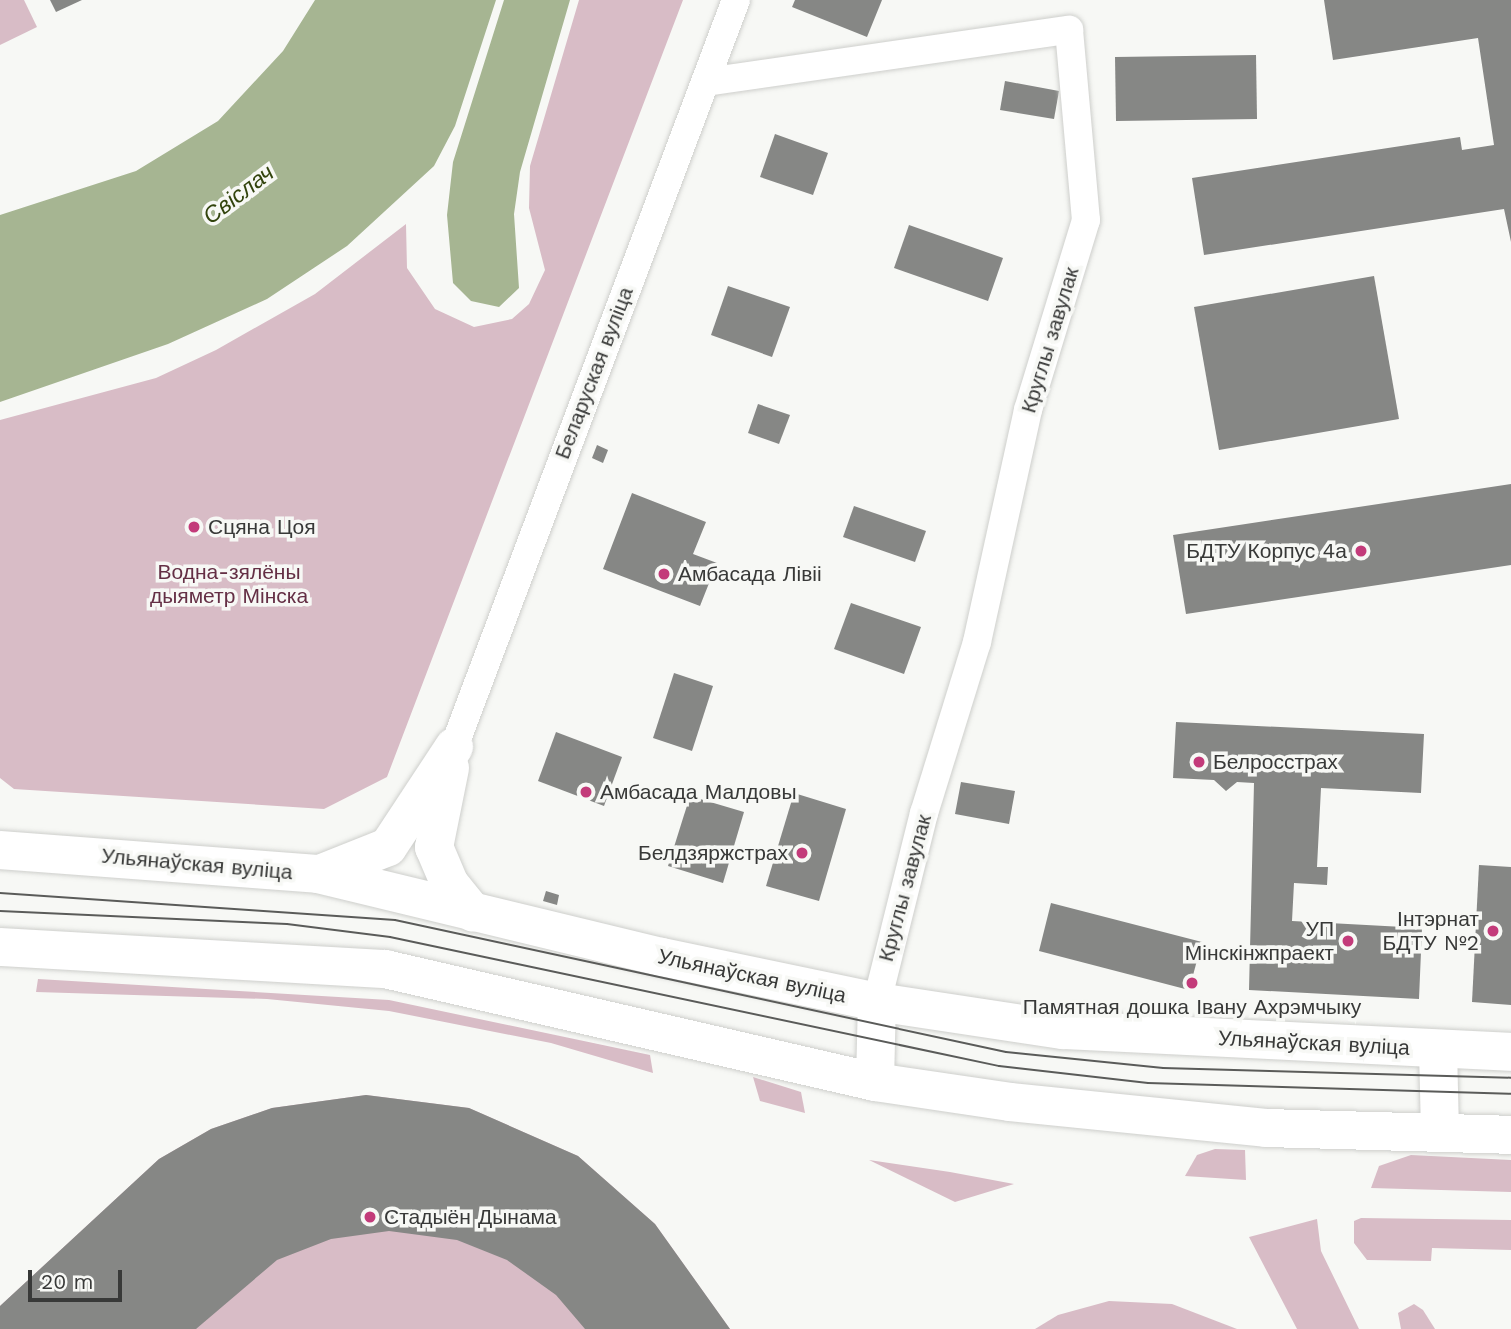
<!DOCTYPE html>
<meta charset="utf-8">
<style>
body{margin:0}
#map{position:relative;width:1511px;height:1329px;overflow:hidden;background:#f7f8f5;font-family:"Work Sans",sans-serif}
div>[style]{position:absolute}
.green>*{inset:0;background:#d8bcc6}
.water>*{inset:0;background:#a6b592}
.building>*{inset:0;background:#868785}
.roads{filter:drop-shadow(0 0 2px #cecfcc) drop-shadow(0 0 2px #cecfcc)}
.street>*{height:28px;margin:-14px;padding:0 14px;transform-origin:14px;border-radius:14px;background:#fff}
.primary>*{height:38px;margin:-19px;padding:0 19px;transform-origin:19px;border-radius:19px;background:#fff}
.tram>*{height:2px;margin:-1px;padding:0 1px;transform-origin:1px;border-radius:1px;background:#5a5b59}
.dots>*{width:19px;height:19px;translate:-50% -50%;box-sizing:border-box;border:4px solid #f7f8f5;border-radius:50%}
span{translate:-50% -50%;white-space:nowrap;text-align:center;line-height:1.15;-webkit-text-stroke:7px #f7f8f5;paint-order:stroke}
.street-label{font-size:21px;color:#383938}
.poi-label{font-size:21px;color:#383938}
.left{translate:0 -50%;text-align:left}
.right{translate:-100% -50%;text-align:right}
.park-label{font-size:21px;color:#642f45}
.water-label{font-size:23px;color:#32440d;font-style:italic}
.scale{position:absolute;left:28px;top:1270px;width:94px;height:32px;box-sizing:border-box;border:4px solid #383938;border-top:0;padding-left:9px;font-size:21px;line-height:24px;white-space:nowrap;color:#383938;-webkit-text-stroke:5px #f7f8f5;paint-order:stroke}
</style>
<div id="map">
<div class="green">
<i style="clip-path:polygon(0 0,24px 0,37px 27px,0 45px)"></i>
<i style="clip-path:polygon(579px 0,683px 0,387px 777px,324px 809px,14px 789px,0 778px,0 420px,156px 378px,216px 350px,315px 294px,406px 224px,407px 268px,435px 309px,474px 327px,512px 319px,529px 304px,545px 270px,529px 208px,530px 166px)"></i>
<i style="clip-path:polygon(38px 979px,389px 1000px,650px 1055px,653px 1073px,551px 1043px,389px 1011px,267px 999px,36px 992px)"></i>
<i style="clip-path:polygon(753px 1077px,801px 1092px,805px 1113px,760px 1101px)"></i>
<i style="clip-path:polygon(366px 1095px,469px 1108px,578px 1156px,655px 1224px,730px 1329px,0 1329px,0 1306px,159px 1159px,211px 1129px,272px 1108px)"></i>
<i style="clip-path:polygon(1215px 1149px,1245px 1150px,1246px 1180px,1185px 1176px,1197px 1155px)"></i>
<i style="clip-path:polygon(1411px 1155px,1511px 1160px,1511px 1192px,1371px 1188px,1379px 1166px)"></i>
<i style="clip-path:polygon(869px 1160px,950px 1172px,1014px 1184px,955px 1202px)"></i>
<i style="clip-path:polygon(1361px 1218px,1511px 1220px,1511px 1250px,1432px 1248px,1431px 1261px,1367px 1260px,1354px 1243px,1354px 1221px)"></i>
<i style="clip-path:polygon(1317px 1219px,1321px 1251px,1359px 1329px,1297px 1329px,1249px 1237px)"></i>
<i style="clip-path:polygon(1109px 1301px,1172px 1304px,1237px 1329px,1035px 1329px,1058px 1315px)"></i>
<i style="clip-path:polygon(1414px 1304px,1423px 1310px,1435px 1329px,1401px 1329px,1398px 1313px)"></i>
</div>
<div class="water">
<i style="clip-path:polygon(315px 0,496px 0,455px 126px,434px 166px,347px 246px,267px 299px,168px 344px,0 402px,0 215px,136px 171px,218px 121px,283px 51px)"></i>
<i style="clip-path:polygon(504px 0,570px 0,520px 172px,514px 214px,519px 288px,499px 307px,471px 301px,453px 283px,447px 215px,453px 162px)"></i>
</div>
<div class="building">
<i style="clip-path:polygon(50px 0,82px 0,56px 12px)"></i>
<i style="clip-path:polygon(795px 0,882px 0,867px 37px,792px 7px)"></i>
<i style="clip-path:polygon(1324px 0,1511px 0,1511px 242px,1504px 209px,1204px 255px,1192px 178px,1460px 137px,1462px 150px,1494px 145px,1478px 38px,1333px 60px)"></i>
<i style="clip-path:polygon(1256px 55px,1257px 119px,1116px 121px,1115px 57px)"></i>
<i style="clip-path:polygon(1005px 81px,1059px 91px,1054px 119px,1000px 110px)"></i>
<i style="clip-path:polygon(775px 134px,828px 153px,813px 195px,760px 177px)"></i>
<i style="clip-path:polygon(909px 225px,1003px 258px,988px 301px,894px 268px)"></i>
<i style="clip-path:polygon(1374px 276px,1399px 419px,1219px 450px,1194px 307px)"></i>
<i style="clip-path:polygon(728px 286px,790px 307px,772px 357px,711px 335px)"></i>
<i style="clip-path:polygon(758px 404px,790px 415px,779px 444px,748px 433px)"></i>
<i style="clip-path:polygon(597px 445px,608px 450px,603px 463px,592px 458px)"></i>
<i style="clip-path:polygon(1511px 484px,1511px 565px,1186px 614px,1173px 535px)"></i>
<i style="clip-path:polygon(632px 493px,706px 522px,693px 554px,717px 563px,700px 606px,603px 569px)"></i>
<i style="clip-path:polygon(854px 506px,926px 531px,915px 562px,843px 537px)"></i>
<i style="clip-path:polygon(851px 603px,921px 627px,904px 674px,834px 649px)"></i>
<i style="clip-path:polygon(674px 673px,713px 686px,692px 751px,653px 738px)"></i>
<i style="clip-path:polygon(1176px 722px,1424px 734px,1421px 793px,1321px 788px,1317px 867px,1328px 867px,1327px 885px,1294px 883px,1292px 921px,1422px 928px,1419px 999px,1249px 990px,1254px 783px,1237px 782px,1226px 791px,1214px 780px,1173px 778px)"></i>
<i style="clip-path:polygon(556px 732px,622px 757px,604px 806px,538px 781px)"></i>
<i style="clip-path:polygon(961px 782px,1015px 791px,1009px 824px,955px 814px)"></i>
<i style="clip-path:polygon(794px 793px,846px 809px,819px 901px,766px 886px)"></i>
<i style="clip-path:polygon(690px 796px,744px 812px,723px 883px,668px 866px)"></i>
<i style="clip-path:polygon(1479px 865px,1511px 867px,1511px 1005px,1472px 1002px)"></i>
<i style="clip-path:polygon(546px 891px,559px 895px,557px 905px,543px 901px)"></i>
<i style="clip-path:polygon(1051px 903px,1202px 942px,1189px 990px,1039px 951px)"></i>
<i style="clip-path:polygon(366px 1095px,469px 1108px,578px 1156px,655px 1224px,730px 1329px,585px 1329px,556px 1295px,507px 1260px,457px 1240px,389px 1231px,331px 1239px,277px 1260px,196px 1329px,0 1329px,0 1306px,159px 1159px,211px 1129px,272px 1108px)"></i>
</div>
<div class="roads">
<div class="street">
<i style="left:706px;top:82px;width:367px;rotate:-8.2deg"></i>
<i style="left:1069px;top:30px;width:191px;rotate:84.9deg"></i>
<i style="left:1086px;top:220px;width:199px;rotate:107deg"></i>
<i style="left:1028px;top:410px;width:238px;rotate:102.4deg"></i>
<i style="left:977px;top:642px;width:179px;rotate:107.2deg"></i>
<i style="left:924px;top:813px;width:195px;rotate:104deg"></i>
<i style="left:454px;top:747px;width:798px;rotate:-69.32deg"></i>
</div>
<div class="primary">
<i style="left:450px;top:768px;width:81px;rotate:101.4deg"></i>
<i style="left:434px;top:847px;width:39px;rotate:67deg"></i>
<i style="left:449px;top:883px;width:38px;rotate:51deg"></i>
<i style="left:0;top:850px;width:319px;rotate:4.3deg"></i>
<i style="left:318px;top:874px;width:354px;rotate:13.6deg"></i>
<i style="left:662px;top:957px;width:220px;rotate:11.8deg"></i>
<i style="left:877px;top:1002px;width:188px;rotate:8.6deg"></i>
<i style="left:1063px;top:1030px;width:449px;rotate:2.8deg"></i>
<i style="left:320px;top:874px;width:73px;rotate:-21.7deg"></i>
<i style="left:388px;top:847px;width:120px;rotate:-56.6deg"></i>
<i style="left:0;top:947px;width:386px;rotate:3.3deg"></i>
<i style="left:385px;top:969px;width:503px;rotate:12.99deg"></i>
<i style="left:875px;top:1082px;width:136px;rotate:8.4deg"></i>
<i style="left:1010px;top:1102px;width:257px;rotate:5.8deg"></i>
<i style="left:1266px;top:1128px;width:245px;rotate:1.6deg"></i>
<i style="left:1438px;top:1049px;width:83px;rotate:88.6deg"></i>
<i style="left:875px;top:1082px;width:80px;rotate:-88.6deg"></i>
</div>
</div>
<div class="tram">
<i style="left:0;top:893px;width:396px;rotate:3.9deg"></i>
<i style="left:395px;top:920px;width:625px;rotate:12.19deg"></i>
<i style="left:1006px;top:1052px;width:158px;rotate:5.8deg"></i>
<i style="left:1163px;top:1068px;width:348px;rotate:1.6deg"></i>
<i style="left:0;top:911px;width:287px;rotate:2.6deg"></i>
<i style="left:287px;top:924px;width:104px;rotate:7.2deg"></i>
<i style="left:390px;top:937px;width:623px;rotate:11.96deg"></i>
<i style="left:999px;top:1066px;width:150px;rotate:6.5deg"></i>
<i style="left:1148px;top:1083px;width:363px;rotate:1.7deg"></i>
</div>
<div class="dots">
<i style="left:194px;top:527px;background:#c33b7a"></i>
<i style="left:1361px;top:551px;background:#c33b7a"></i>
<i style="left:664px;top:574px;background:#c33b7a"></i>
<i style="left:1199px;top:762px;background:#c33b7a"></i>
<i style="left:586px;top:792px;background:#c33b7a"></i>
<i style="left:802px;top:853px;background:#c33b7a"></i>
<i style="left:1493px;top:931px;background:#c33b7a"></i>
<i style="left:1348px;top:941px;background:#c33b7a"></i>
<i style="left:1192px;top:983px;background:#c33b7a"></i>
<i style="left:370px;top:1217px;background:#c33b7a"></i>
</div>
<div class="street-label">
<span style="left:1050px;top:340px;rotate:-73deg">Круглы завулак</span>
<span style="left:594px;top:373px;rotate:-69deg">Беларуская вуліца</span>
<span style="left:197px;top:864px;rotate:5deg">Ульянаўская вуліца</span>
<span style="left:905px;top:888px;rotate:-75deg">Круглы завулак</span>
<span style="left:752px;top:976px;rotate:12deg">Ульянаўская вуліца</span>
<span style="left:1314px;top:1043px;rotate:3deg">Ульянаўская вуліца</span>
</div>
<div class="poi-label">
<span class="left" style="left:208px;top:527px">Сцяна Цоя</span>
<span class="right" style="left:1347px;top:551px">БДТУ Корпус 4а</span>
<span class="left" style="left:678px;top:574px">Амбасада Лівіі</span>
<span class="left" style="left:1213px;top:762px">Белросстрах</span>
<span class="left" style="left:600px;top:792px">Амбасада Малдовы</span>
<span class="right" style="left:788px;top:853px">Белдзяржстрах</span>
<span class="right" style="left:1479px;top:931px">Інтэрнат<br>БДТУ №2</span>
<span class="right" style="left:1334px;top:941px">УП<br>Мінскінжпраект</span>
<span style="left:1192px;top:1007px">Памятная дошка Івану Ахрэмчыку</span>
<span class="left" style="left:384px;top:1217px">Стадыён Дынама</span>
</div>
<div class="park-label">
<span style="left:229px;top:584px">Водна-зялёны<br>дыяметр Мінска</span>
</div>
<div class="water-label">
<span style="left:239px;top:195px;rotate:-37deg">Свіслач</span>
</div>
<div class="scale">20 m</div>
</div>
